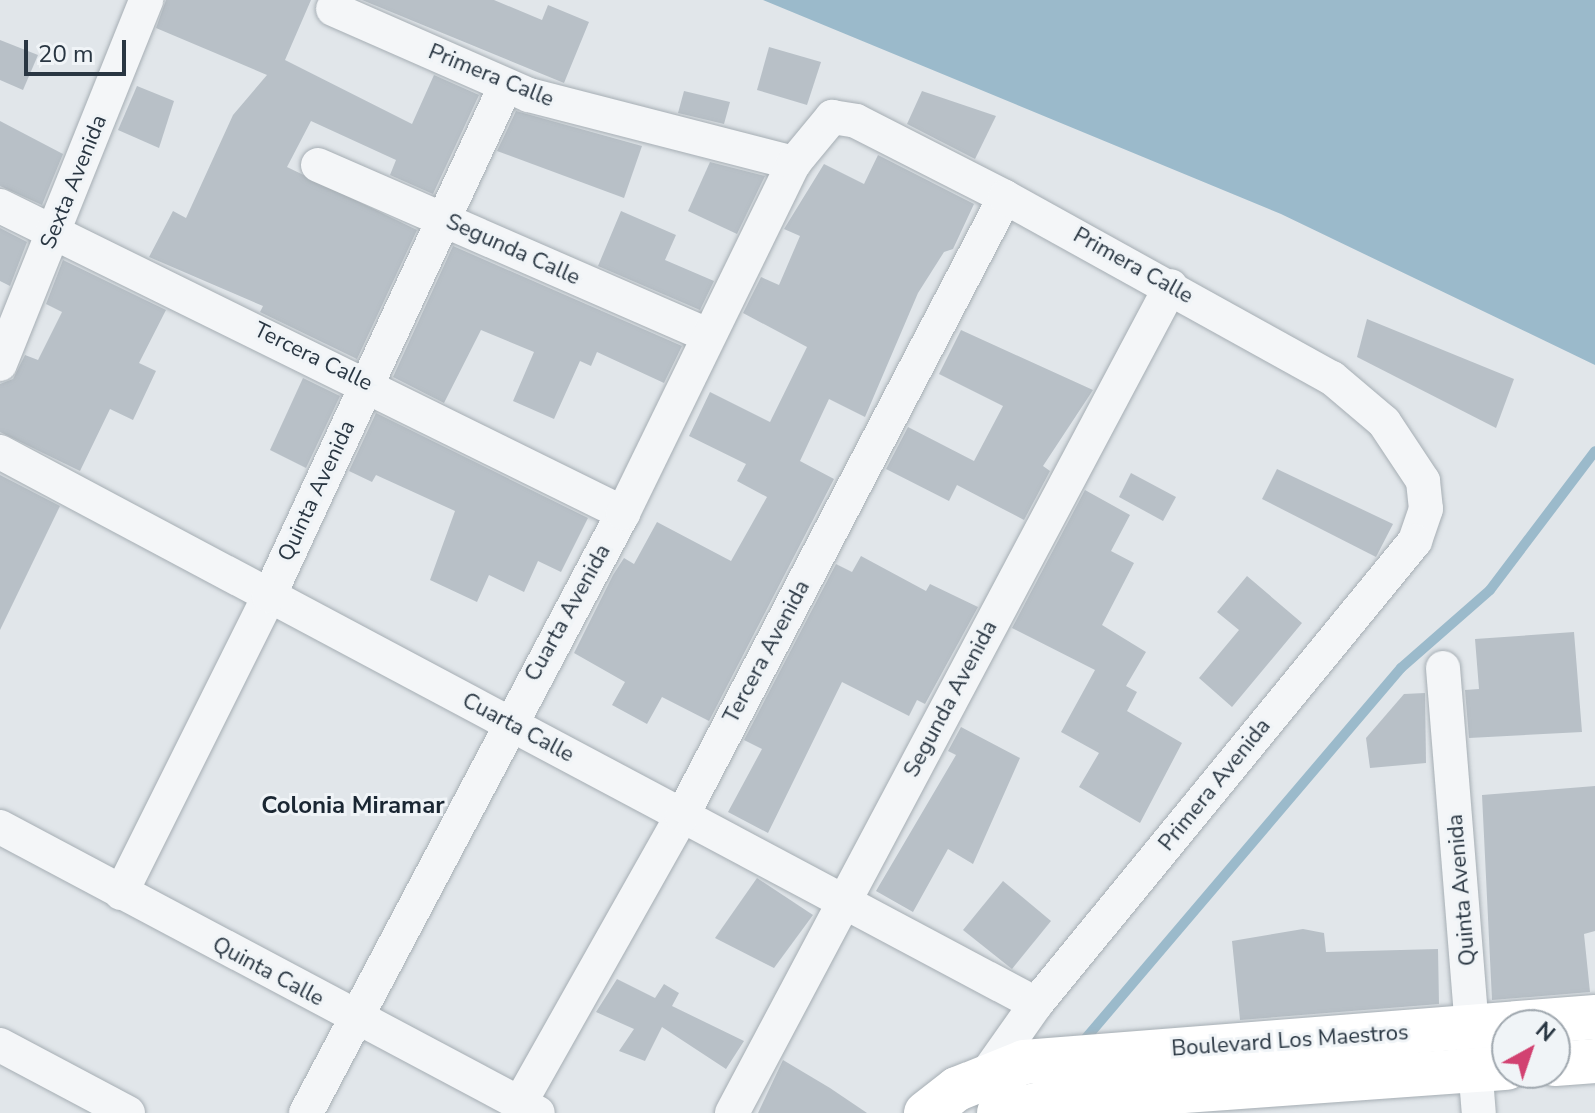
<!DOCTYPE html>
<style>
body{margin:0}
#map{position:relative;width:1595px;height:1113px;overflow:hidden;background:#e1e6ea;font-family:"Nunito Sans",sans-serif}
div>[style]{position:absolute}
.water>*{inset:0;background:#9bbacb}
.stream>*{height:10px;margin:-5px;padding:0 5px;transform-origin:5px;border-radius:5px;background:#9bbacb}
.building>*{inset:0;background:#b8c0c7}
.roads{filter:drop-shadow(0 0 2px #a6aeb4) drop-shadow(0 0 2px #a6aeb4)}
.street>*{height:34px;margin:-17px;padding:0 17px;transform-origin:17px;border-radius:17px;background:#f4f6f8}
.secondary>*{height:44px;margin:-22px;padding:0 22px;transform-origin:22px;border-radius:22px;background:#fff}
span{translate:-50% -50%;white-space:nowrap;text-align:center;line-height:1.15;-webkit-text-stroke:6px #f0f4f7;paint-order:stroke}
.street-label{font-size:22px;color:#293642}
.neighbourhood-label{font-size:24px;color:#1b2733;font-weight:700}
.north{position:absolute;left:1491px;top:1009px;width:80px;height:80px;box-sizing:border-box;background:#f0f4f7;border:2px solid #a0a8af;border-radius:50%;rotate:40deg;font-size:22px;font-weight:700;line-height:32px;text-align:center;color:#293642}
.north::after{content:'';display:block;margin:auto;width:28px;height:36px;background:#d24271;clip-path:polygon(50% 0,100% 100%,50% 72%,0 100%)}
.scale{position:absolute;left:24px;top:40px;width:102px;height:36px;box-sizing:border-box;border:4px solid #293642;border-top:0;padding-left:10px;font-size:24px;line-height:28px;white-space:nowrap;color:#293642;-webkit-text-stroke:6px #f0f4f7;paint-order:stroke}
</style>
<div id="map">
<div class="water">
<i style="clip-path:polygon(763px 0,1595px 0,1595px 365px,1281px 214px)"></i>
</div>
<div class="stream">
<i style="left:1086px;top:1038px;width:486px;rotate:-49.6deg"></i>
<i style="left:1401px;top:668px;width:118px;rotate:-41.2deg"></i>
<i style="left:1490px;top:590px;width:174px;rotate:-52.9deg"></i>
</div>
<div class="building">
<i style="clip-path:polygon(166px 0,311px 0,285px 60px,412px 124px,434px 75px,479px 95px,433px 194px,390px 175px,396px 160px,311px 121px,287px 167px,417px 230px,357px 359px,260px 312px,263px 306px,149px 257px,173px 211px,186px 218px,233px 115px,267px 75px,156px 28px)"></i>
<i style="clip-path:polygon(362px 0,494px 0,542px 20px,548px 5px,589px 22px,564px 83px)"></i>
<i style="clip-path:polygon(0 40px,38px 55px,23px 90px,0 80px)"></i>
<i style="clip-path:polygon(769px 47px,821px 62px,807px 105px,757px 90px)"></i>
<i style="clip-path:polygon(137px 86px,174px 101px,159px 148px,118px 130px)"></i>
<i style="clip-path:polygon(684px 91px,730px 102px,724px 124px,678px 113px)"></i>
<i style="clip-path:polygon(922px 91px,996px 116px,975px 159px,907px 124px)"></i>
<i style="clip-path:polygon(516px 111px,642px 146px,624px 198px,497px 151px)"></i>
<i style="clip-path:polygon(0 121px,63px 154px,42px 205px,0 186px)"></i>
<i style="clip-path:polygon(878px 155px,974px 204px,953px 249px,944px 252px,918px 293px,865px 417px,829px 399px,800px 461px,834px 479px,709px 721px,662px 697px,647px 724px,612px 705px,625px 682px,574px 653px,613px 575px,624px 558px,634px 564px,657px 522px,731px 561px,767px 497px,737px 481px,746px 464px,689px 436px,710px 392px,770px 422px,807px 347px,743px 313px,761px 277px,779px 285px,800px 236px,784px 229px,824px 164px,864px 184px)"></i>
<i style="clip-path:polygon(710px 162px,765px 176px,737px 234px,688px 211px)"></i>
<i style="clip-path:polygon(621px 211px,676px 235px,665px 260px,714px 281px,700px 310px,598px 266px)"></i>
<i style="clip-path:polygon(0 228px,27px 242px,10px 286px,0 281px)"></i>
<i style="clip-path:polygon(453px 246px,682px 346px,664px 383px,597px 352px,591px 366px,580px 361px,554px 419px,513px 401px,534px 352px,481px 330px,444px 403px,393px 377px)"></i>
<i style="clip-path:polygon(63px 260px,166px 310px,139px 363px,156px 371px,133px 420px,110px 409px,80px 471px,0 432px,0 384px,13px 379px,25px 355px,38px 360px,62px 312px,46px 304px)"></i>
<i style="clip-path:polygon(1367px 319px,1514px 379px,1496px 428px,1357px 357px)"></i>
<i style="clip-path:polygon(961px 330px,1093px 390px,1043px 466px,1050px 471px,1024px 520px,957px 485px,949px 501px,886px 469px,908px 427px,974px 461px,1003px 406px,939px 374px)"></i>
<i style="clip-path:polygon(303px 378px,340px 396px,306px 468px,270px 450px)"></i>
<i style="clip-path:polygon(376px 413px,588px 518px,561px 572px,538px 561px,524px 592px,489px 575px,477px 602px,430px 580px,455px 511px,376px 475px,372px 482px,349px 471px)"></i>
<i style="clip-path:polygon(1277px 469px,1393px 524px,1376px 557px,1262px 499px)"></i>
<i style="clip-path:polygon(1131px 473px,1176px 497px,1163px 521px,1119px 497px)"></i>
<i style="clip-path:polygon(0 475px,60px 506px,0 630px)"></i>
<i style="clip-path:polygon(1085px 490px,1130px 515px,1111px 551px,1134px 563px,1102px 625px,1146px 652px,1126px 686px,1137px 692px,1127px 711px,1182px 743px,1140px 823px,1079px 787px,1099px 753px,1061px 732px,1095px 670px,1012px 628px)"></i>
<i style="clip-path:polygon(861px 556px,926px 591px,930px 584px,978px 607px,925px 704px,917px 700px,909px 716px,842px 682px,768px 833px,728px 812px,762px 749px,744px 740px,836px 564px,852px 572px)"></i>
<i style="clip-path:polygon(1247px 576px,1302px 623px,1232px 707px,1199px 678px,1239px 630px,1217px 612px)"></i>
<i style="clip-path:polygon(1574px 632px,1582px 732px,1469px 738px,1465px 690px,1479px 689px,1475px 639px)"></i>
<i style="clip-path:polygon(1425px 693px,1426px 763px,1370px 768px,1366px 738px,1404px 694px)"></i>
<i style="clip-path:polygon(961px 727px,1020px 758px,973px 864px,948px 849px,913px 912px,876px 891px,956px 755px,948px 751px)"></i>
<i style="clip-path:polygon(1595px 786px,1595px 931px,1584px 934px,1590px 992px,1492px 1000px,1482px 795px)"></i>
<i style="clip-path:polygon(757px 878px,813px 915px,774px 968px,715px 938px)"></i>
<i style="clip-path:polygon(1003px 881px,1051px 921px,1012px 969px,963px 930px)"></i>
<i style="clip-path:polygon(1303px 929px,1324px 933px,1326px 952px,1438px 949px,1439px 1004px,1240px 1020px,1232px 941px)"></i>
<i style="clip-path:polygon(617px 979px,655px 998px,664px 984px,679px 993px,672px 1006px,744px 1041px,726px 1069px,662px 1027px,645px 1061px,619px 1051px,634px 1029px,596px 1012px)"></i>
<i style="clip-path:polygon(783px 1060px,830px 1088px,867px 1113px,758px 1113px)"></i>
</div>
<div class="roads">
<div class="street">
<i style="left:333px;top:9px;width:214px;rotate:23.7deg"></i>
<i style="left:529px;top:95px;width:274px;rotate:14.4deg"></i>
<i style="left:318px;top:165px;width:425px;rotate:23.6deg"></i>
<i style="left:0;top:206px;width:695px;rotate:26.23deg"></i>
<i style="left:0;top:364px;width:392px;rotate:-68.1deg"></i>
<i style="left:0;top:452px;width:1174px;rotate:28.05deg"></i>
<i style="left:1443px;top:668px;width:446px;rotate:85.4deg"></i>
<i style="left:0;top:827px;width:609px;rotate:28deg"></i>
<i style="left:121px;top:893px;width:332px;rotate:-63.5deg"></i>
<i style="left:269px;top:596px;width:563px;rotate:-65.12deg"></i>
<i style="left:0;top:1045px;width:145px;rotate:28deg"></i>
<i style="left:520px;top:1103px;width:330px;rotate:-60.6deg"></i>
<i style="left:682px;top:816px;width:698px;rotate:-62.44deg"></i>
<i style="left:306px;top:1113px;width:679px;rotate:-62.15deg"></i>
<i style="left:623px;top:513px;width:390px;rotate:-64deg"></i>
<i style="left:794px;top:163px;width:60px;rotate:-50.4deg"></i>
<i style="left:832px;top:117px;width:24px;rotate:9deg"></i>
<i style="left:856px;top:121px;width:167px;rotate:27deg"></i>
<i style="left:1005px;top:197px;width:374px;rotate:29deg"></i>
<i style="left:1332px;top:378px;width:68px;rotate:40.2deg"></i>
<i style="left:1384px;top:422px;width:71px;rotate:56.5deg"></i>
<i style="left:1423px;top:481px;width:28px;rotate:84deg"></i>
<i style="left:1426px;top:509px;width:34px;rotate:109deg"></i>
<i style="left:1415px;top:541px;width:598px;rotate:129.3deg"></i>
<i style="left:1036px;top:1004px;width:87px;rotate:125.2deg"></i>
<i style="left:986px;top:1075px;width:8px;rotate:60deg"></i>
<i style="left:732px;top:1113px;width:936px;rotate:-62.04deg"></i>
</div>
<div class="secondary">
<i style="left:1555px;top:1064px;width:40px;rotate:-4.3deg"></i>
<i style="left:926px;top:1113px;width:39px;rotate:-38deg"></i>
<i style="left:957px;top:1089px;width:72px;rotate:-21.9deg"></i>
<i style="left:1024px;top:1062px;width:573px;rotate:-4.51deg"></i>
<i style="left:999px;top:1113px;width:61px;rotate:-12.2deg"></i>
<i style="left:1059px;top:1100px;width:449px;rotate:-4.1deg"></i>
</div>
</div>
<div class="street-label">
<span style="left:491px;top:76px;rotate:22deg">Primera Calle</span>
<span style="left:74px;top:182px;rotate:-68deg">Sexta Avenida</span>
<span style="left:513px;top:250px;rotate:24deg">Segunda Calle</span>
<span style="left:1133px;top:266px;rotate:29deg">Primera Calle</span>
<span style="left:313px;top:357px;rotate:26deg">Tercera Calle</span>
<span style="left:317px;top:491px;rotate:-65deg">Quinta Avenida</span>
<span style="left:568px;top:613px;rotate:-61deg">Cuarta Avenida</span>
<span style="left:767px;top:652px;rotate:-62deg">Tercera Avenida</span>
<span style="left:951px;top:699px;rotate:-62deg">Segunda Avenida</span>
<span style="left:518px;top:728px;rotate:28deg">Cuarta Calle</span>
<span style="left:1215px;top:785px;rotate:-51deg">Primera Avenida</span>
<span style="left:1462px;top:890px;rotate:-95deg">Quinta Avenida</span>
<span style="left:268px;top:972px;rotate:28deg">Quinta Calle</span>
<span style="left:1290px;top:1041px;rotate:-4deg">Boulevard Los Maestros</span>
</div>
<div class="neighbourhood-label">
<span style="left:353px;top:806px">Colonia Miramar</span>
</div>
<div class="north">N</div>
<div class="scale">20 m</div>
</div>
